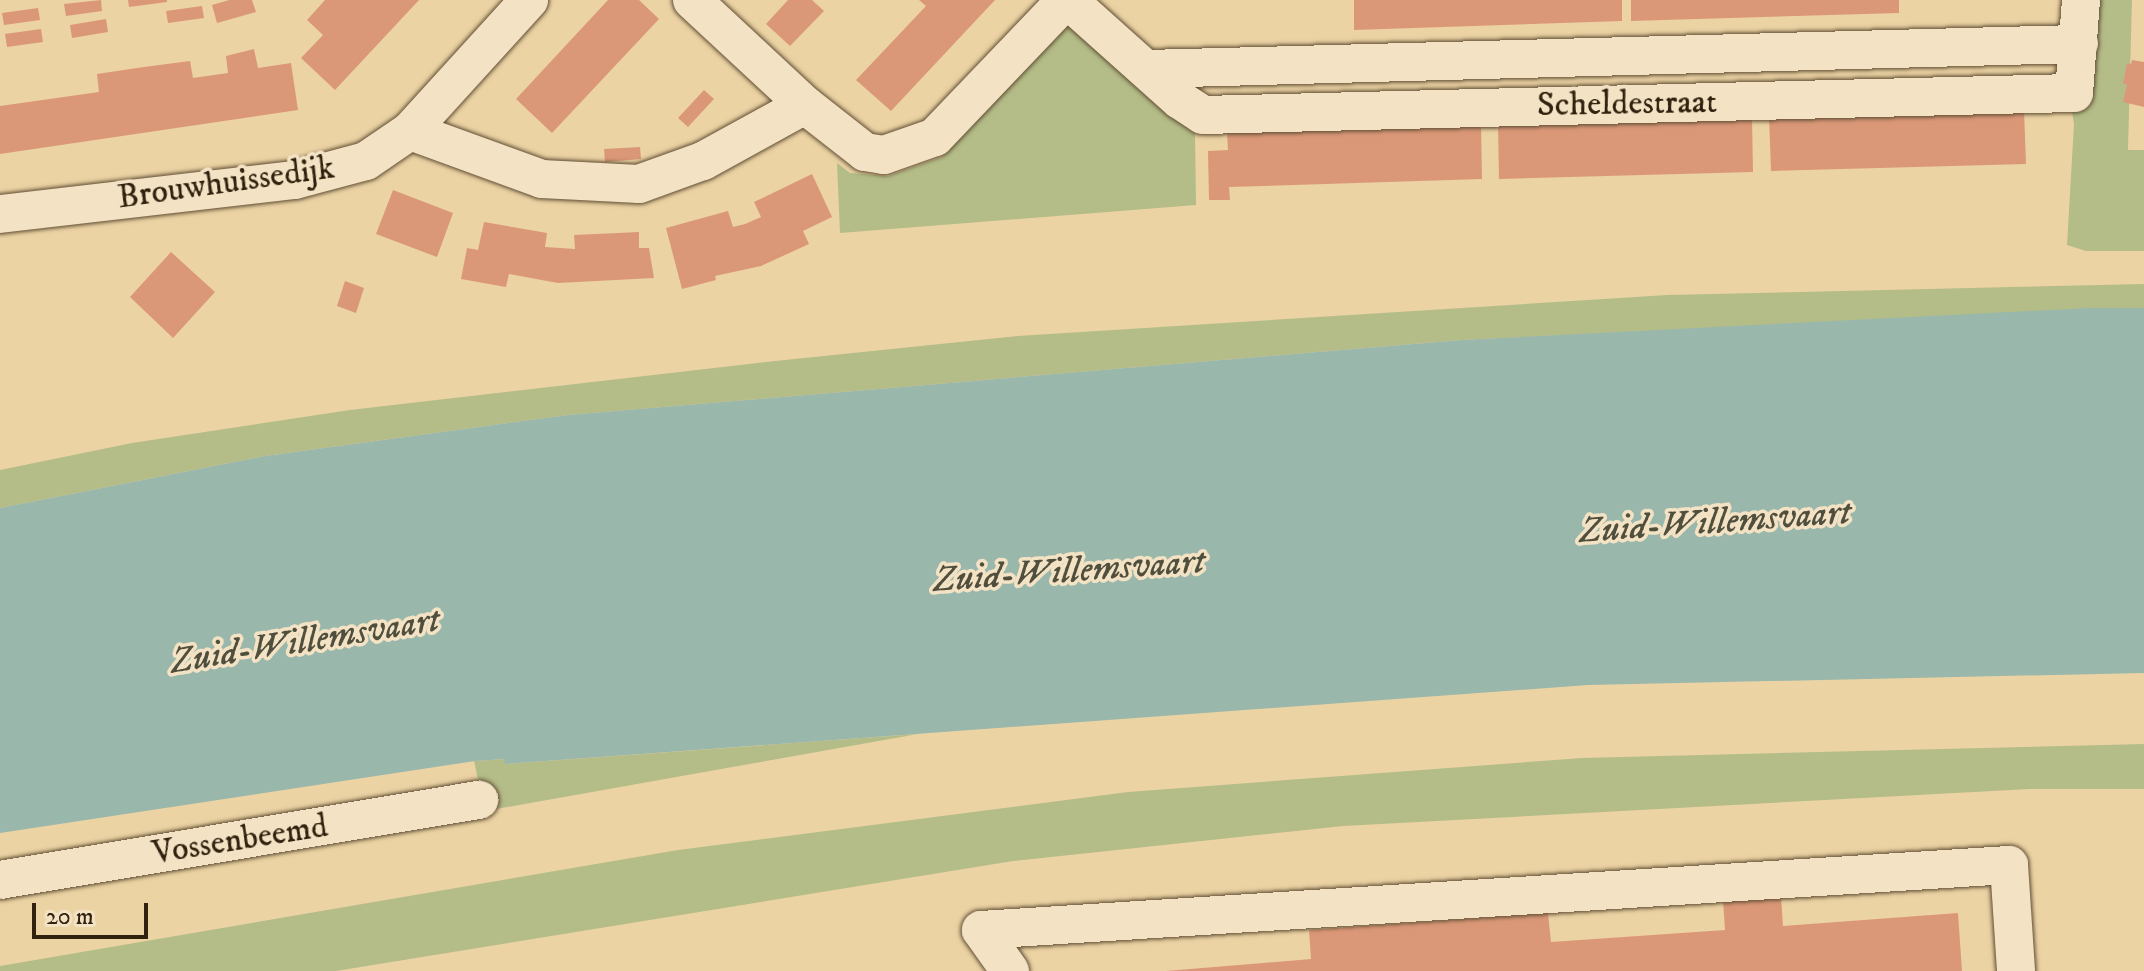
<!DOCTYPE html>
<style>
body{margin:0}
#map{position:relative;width:2144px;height:971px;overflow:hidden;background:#ecd3a4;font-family:"IM FELL DW Pica",serif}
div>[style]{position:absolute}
.green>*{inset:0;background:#b4bd88}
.water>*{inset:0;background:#99b7ab}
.building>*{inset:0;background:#db9878}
.roads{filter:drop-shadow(0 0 2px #604e34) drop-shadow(0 0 2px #604e34)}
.minor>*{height:38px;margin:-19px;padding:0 19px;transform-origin:19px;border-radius:19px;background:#f3e2c4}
span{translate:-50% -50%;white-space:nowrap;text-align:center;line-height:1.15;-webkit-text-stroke:7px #f3e2c4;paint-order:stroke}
.street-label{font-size:34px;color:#31220f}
.water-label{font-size:36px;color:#504f3e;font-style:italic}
.scale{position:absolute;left:32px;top:903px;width:116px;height:36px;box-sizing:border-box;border:4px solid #31220f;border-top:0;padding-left:10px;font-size:24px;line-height:28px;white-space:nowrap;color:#31220f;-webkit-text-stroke:6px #f3e2c4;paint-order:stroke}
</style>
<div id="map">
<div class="green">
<i style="clip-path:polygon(2095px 0,2132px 0,2128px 150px,2144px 150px,2144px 251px,2086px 251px,2067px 245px,2074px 124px,2071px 105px,2091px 103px)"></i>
<i style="clip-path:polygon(1070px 22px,1189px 130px,1195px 131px,1196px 205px,840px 233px,837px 163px,850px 173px,888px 176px,942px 157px)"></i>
<i style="clip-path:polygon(2144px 284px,2144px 308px,1461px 340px,568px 415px,265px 456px,0 508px,0 470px,132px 443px,350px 410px,775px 361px,1018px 336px,1667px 295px)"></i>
<i style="clip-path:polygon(918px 734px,485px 811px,474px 761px,505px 759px,506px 764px)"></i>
<i style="clip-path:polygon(2144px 744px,2144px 789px,2030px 789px,1343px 826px,1013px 861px,336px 971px,0 971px,0 966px,678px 850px,1128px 792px,1582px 758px)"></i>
</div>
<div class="water">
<i style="clip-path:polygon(2090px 308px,2144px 308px,2144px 673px,1588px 685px,505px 764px,504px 759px,475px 761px,0 833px,0 508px,265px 456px,568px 415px,1461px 340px)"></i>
</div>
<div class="building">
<i style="clip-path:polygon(101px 0,102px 11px,66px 16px,64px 4px)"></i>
<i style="clip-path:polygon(128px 0,167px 0,167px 2px,129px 7px)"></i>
<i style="clip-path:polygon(229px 0,252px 0,256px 12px,217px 23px,212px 5px)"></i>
<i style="clip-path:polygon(325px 0,419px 0,335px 90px,301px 58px,323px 35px,307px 20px)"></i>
<i style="clip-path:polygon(608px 0,639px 0,659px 19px,552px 133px,516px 99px)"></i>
<i style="clip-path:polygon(788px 0,812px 0,824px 11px,790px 46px,766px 24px)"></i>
<i style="clip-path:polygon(919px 0,995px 0,891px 111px,856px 80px,926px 6px)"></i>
<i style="clip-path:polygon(1354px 0,1622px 0,1622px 21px,1354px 30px)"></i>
<i style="clip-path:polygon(1631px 0,1899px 0,1899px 13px,1631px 21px)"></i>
<i style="clip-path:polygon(202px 6px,204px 18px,168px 23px,166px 11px)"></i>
<i style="clip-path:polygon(38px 8px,40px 20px,4px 25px,2px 13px)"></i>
<i style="clip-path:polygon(106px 19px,108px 32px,72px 38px,70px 25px)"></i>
<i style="clip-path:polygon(41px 29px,43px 42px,7px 47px,5px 34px)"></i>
<i style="clip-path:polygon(254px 49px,258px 68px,291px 63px,298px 110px,0 154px,0 106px,99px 92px,97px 74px,144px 67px,190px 61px,193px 78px,228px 73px,226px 56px)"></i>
<i style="clip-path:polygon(2132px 60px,2144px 62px,2144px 107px,2123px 102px,2127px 84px,2123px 84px,2127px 63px,2131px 64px)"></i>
<i style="clip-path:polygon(704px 90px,714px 99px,688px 127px,678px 118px)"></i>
<i style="clip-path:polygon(2024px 109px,2026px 164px,1771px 171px,1769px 116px)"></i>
<i style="clip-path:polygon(1752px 117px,1753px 172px,1499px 179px,1498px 124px)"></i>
<i style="clip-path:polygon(1481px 124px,1482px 179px,1229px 187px,1230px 200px,1209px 200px,1208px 151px,1228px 150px,1227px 132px)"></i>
<i style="clip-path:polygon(640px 147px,641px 159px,605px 162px,604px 149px)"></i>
<i style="clip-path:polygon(812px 174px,832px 217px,803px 231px,809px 244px,761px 266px,715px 276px,716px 280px,682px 289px,666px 228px,728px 211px,733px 227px,745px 224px,761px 217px,754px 202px)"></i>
<i style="clip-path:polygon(393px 190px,453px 213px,437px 257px,376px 234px)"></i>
<i style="clip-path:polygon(484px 222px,547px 233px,545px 247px,575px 249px,574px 235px,639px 232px,639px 248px,649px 248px,654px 278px,558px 283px,509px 274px,506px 287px,461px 279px,467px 248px,478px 250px)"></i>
<i style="clip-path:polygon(171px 252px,215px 292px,173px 338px,130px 297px)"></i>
<i style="clip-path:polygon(345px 281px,364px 288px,356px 313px,337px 306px)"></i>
<i style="clip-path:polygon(1781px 896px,1783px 926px,1958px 913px,1962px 971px,1166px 971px,1311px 959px,1309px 930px,1548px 913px,1551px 942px,1725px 930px,1723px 900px)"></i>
</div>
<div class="roads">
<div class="minor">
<i style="left:692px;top:0;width:154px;rotate:42.9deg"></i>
<i style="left:805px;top:105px;width:76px;rotate:38.1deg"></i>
<i style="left:865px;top:152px;width:19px;rotate:9deg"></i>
<i style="left:884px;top:155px;width:54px;rotate:-19.4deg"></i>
<i style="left:935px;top:137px;width:190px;rotate:-46.3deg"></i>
<i style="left:1068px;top:0;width:150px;rotate:41.8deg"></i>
<i style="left:1180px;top:100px;width:27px;rotate:33deg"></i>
<i style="left:1203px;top:115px;width:871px;rotate:-1.45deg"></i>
<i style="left:2074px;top:93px;width:93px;rotate:-85.7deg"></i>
<i style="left:1147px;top:69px;width:932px;rotate:-1.54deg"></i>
<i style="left:410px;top:131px;width:140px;rotate:20deg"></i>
<i style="left:542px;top:179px;width:97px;rotate:3deg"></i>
<i style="left:639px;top:184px;width:68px;rotate:-19.8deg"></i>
<i style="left:703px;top:161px;width:116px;rotate:-28.8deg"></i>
<i style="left:0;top:214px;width:297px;rotate:-6.6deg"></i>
<i style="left:295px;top:180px;width:73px;rotate:-15deg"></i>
<i style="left:366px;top:161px;width:53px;rotate:-34.3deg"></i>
<i style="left:410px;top:131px;width:177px;rotate:-47.7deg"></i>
<i style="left:0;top:880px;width:486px;rotate:-9.5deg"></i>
<i style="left:1010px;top:971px;width:50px;rotate:-125.3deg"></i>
<i style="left:981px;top:930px;width:1030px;rotate:-3.62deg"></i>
<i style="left:2009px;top:865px;width:106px;rotate:86.2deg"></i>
</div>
</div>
<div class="street-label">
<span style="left:1627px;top:104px;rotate:-1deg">Scheldestraat</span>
<span style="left:226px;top:183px;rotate:-8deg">Brouwhuissedijk</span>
<span style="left:240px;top:840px;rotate:-9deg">Vossenbeemd</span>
</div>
<div class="water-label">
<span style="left:1715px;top:522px;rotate:-4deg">Zuid-Willemsvaart</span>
<span style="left:1069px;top:571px;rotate:-4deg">Zuid-Willemsvaart</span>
<span style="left:305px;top:641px;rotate:-9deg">Zuid-Willemsvaart</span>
</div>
<div class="scale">20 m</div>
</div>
